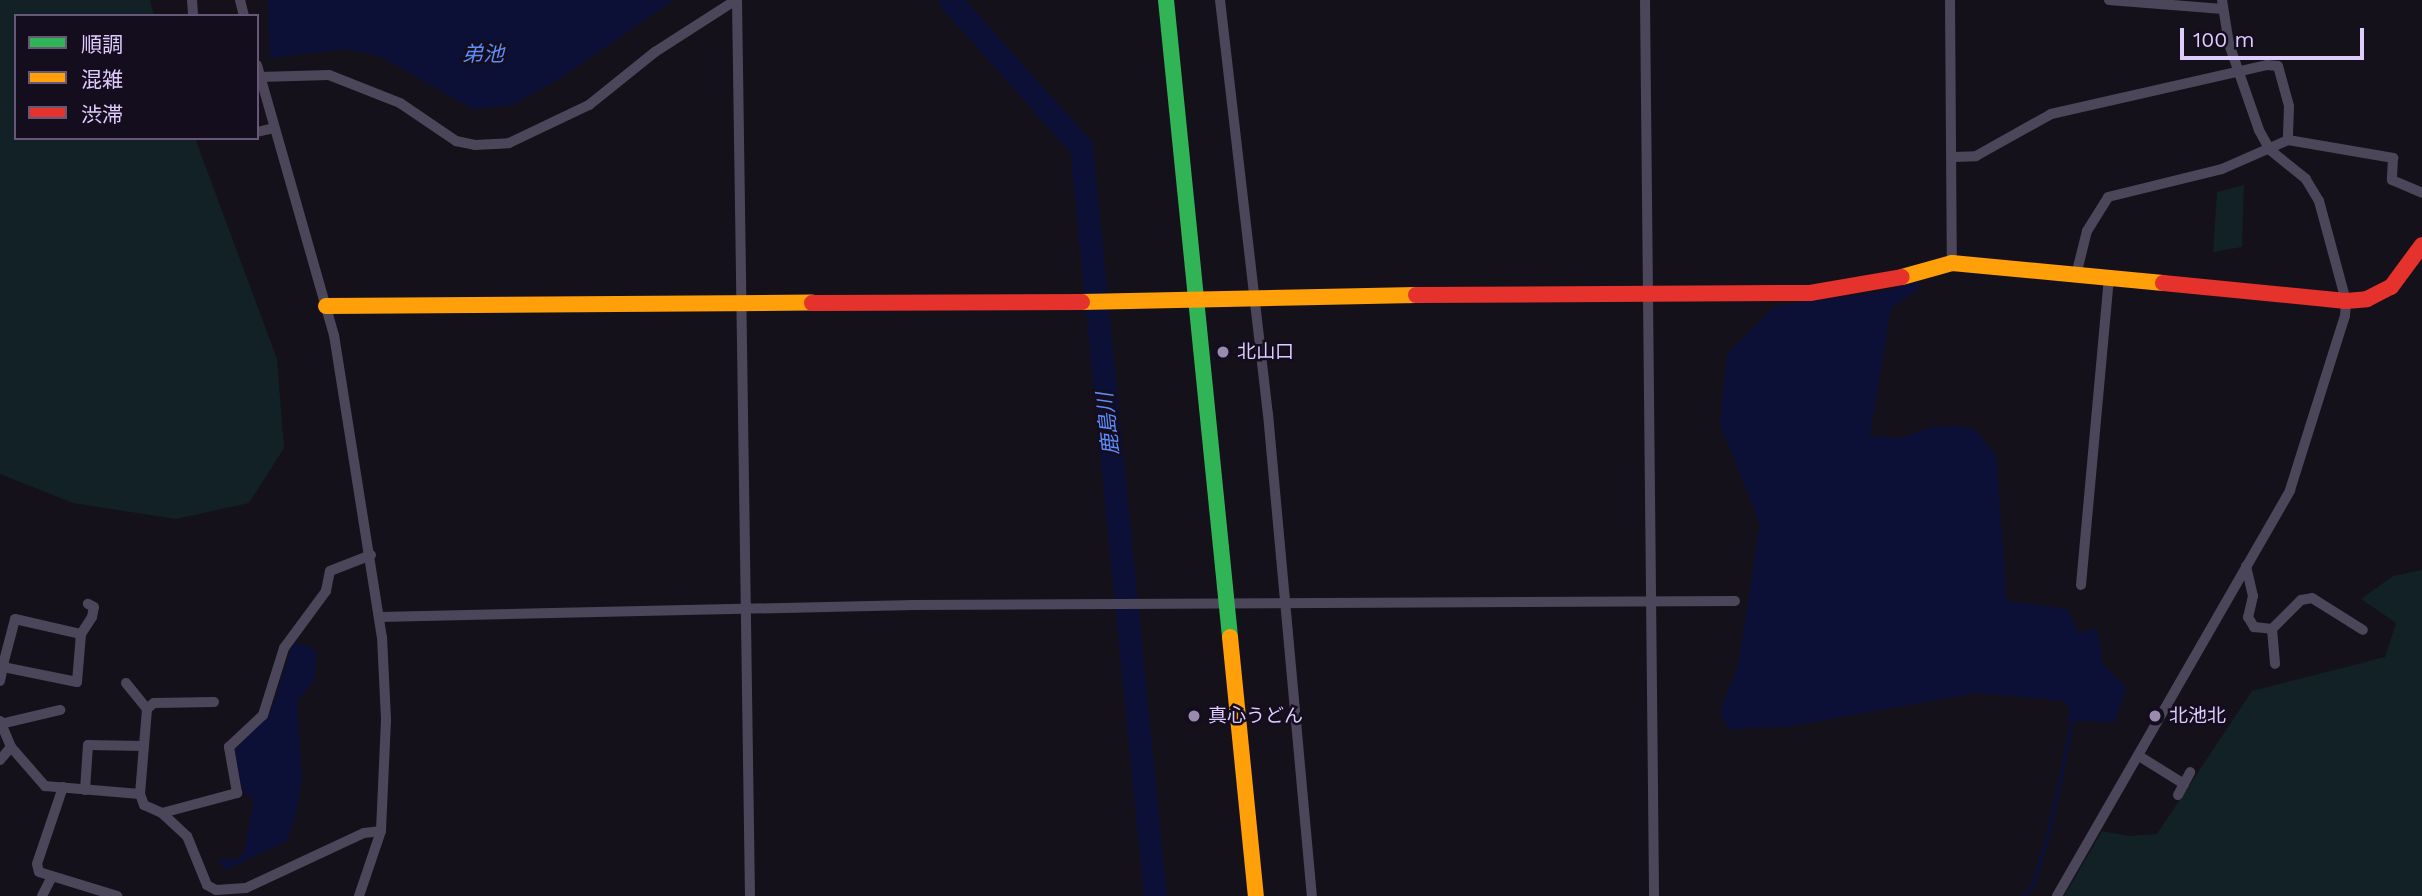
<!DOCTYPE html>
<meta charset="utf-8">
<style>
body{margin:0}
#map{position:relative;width:2422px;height:896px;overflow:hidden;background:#15111a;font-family:"Work Sans","Noto Sans JP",sans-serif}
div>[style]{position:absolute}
.green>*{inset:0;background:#112126}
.water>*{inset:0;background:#0c1037}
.stream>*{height:3.5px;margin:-1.75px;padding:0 1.75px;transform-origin:1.75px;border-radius:1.75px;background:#0c1037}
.river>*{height:23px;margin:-11.5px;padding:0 11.5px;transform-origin:11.5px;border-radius:11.5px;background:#0c1037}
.street>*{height:10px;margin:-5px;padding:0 5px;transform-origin:5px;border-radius:5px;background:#4c465b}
.fast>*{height:16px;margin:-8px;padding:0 8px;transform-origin:8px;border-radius:8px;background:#30b455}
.slow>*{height:16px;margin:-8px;padding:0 8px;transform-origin:8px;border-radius:8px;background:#ff9f0a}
.jam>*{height:16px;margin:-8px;padding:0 8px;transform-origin:8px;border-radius:8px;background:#e5322d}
.dots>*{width:19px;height:19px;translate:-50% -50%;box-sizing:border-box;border:4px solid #140d1e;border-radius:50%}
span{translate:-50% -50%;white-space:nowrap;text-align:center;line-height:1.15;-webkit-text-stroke:5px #140d1e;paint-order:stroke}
.poi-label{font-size:19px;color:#deccfd}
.left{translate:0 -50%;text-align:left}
.water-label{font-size:21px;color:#5e8cf9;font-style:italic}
.legend{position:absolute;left:14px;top:14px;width:245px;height:126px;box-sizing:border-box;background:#140d1e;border:2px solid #655977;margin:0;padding:9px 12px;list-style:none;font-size:21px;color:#deccfd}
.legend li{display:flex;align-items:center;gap:14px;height:35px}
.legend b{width:35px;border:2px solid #655977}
.scale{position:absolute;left:2180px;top:28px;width:184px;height:32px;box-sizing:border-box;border:4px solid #deccfd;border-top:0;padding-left:9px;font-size:21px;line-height:24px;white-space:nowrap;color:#deccfd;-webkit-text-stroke:5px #140d1e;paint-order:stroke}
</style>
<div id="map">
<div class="green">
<i style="clip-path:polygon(0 0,150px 0,154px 16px,16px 16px,16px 138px,195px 138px,277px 359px,284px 448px,249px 503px,176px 519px,73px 503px,0 474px)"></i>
<i style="clip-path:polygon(2244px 185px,2242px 247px,2213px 252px,2217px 192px)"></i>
<i style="clip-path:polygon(2422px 570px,2422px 896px,2064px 896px,2102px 831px,2129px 836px,2157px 834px,2252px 691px,2385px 657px,2396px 623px,2361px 599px,2393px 576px)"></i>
</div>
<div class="water">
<i style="clip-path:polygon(268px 0,674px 0,561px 78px,513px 105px,473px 109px,379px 56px,345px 49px,270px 58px)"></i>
<i style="clip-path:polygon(1917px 280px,1921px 287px,1891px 308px,1870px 436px,1900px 438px,1932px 427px,1958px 426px,1975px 430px,1996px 455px,2007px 601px,2067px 609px,2079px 633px,2097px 628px,2103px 664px,2126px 688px,2115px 722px,2067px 721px,2070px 709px,2064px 701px,1977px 693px,1786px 727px,1729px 729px,1720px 713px,1738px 665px,1760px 524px,1720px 424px,1727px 354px,1775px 306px,1886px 291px)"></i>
<i style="clip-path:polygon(293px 643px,310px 646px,317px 654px,314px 680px,297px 702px,302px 779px,296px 815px,287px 841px,226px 870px,217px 860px,238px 859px,244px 853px,254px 799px,244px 794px,233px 752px,271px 712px)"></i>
</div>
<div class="stream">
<i style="left:2024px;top:896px;width:13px;rotate:-48deg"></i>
<i style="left:2033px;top:886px;width:59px;rotate:-73.4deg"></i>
<i style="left:2050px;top:829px;width:111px;rotate:-78.1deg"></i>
</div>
<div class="river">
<i style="left:950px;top:0;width:197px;rotate:48.3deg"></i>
<i style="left:1081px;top:147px;width:753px;rotate:84.36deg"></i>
</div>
<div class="street">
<i style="left:192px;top:0;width:16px;rotate:86deg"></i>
<i style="left:240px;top:0;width:16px;rotate:76deg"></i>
<i style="left:737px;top:0;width:896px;rotate:89.17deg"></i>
<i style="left:1220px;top:0;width:417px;rotate:83.4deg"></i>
<i style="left:1268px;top:414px;width:484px;rotate:84.8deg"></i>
<i style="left:1645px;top:0;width:896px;rotate:89.42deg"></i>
<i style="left:1950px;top:0;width:263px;rotate:89.6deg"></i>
<i style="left:2109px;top:0;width:114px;rotate:4.5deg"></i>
<i style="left:257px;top:65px;width:281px;rotate:74.1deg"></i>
<i style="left:334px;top:335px;width:306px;rotate:81deg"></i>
<i style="left:382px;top:637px;width:83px;rotate:87.2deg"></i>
<i style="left:386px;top:720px;width:111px;rotate:92.6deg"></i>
<i style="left:381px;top:831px;width:69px;rotate:108.7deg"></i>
<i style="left:260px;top:77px;width:69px;rotate:-1.7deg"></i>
<i style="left:329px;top:75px;width:76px;rotate:21.5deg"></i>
<i style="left:400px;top:103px;width:68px;rotate:34.2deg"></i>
<i style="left:456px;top:141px;width:19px;rotate:12deg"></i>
<i style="left:475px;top:145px;width:34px;rotate:-3deg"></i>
<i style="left:509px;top:143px;width:89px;rotate:-25.4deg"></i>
<i style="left:589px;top:105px;width:85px;rotate:-38.8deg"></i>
<i style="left:655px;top:52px;width:96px;rotate:-32.7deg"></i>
<i style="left:257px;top:132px;width:18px;rotate:-13deg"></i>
<i style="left:1953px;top:157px;width:23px;rotate:-2deg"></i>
<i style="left:1976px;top:156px;width:86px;rotate:-29.2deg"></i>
<i style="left:2051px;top:114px;width:221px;rotate:-12.8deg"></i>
<i style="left:2267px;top:65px;width:11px;rotate:5deg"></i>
<i style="left:2278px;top:66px;width:41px;rotate:74.6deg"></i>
<i style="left:2289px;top:106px;width:34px;rotate:92deg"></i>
<i style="left:2076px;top:275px;width:45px;rotate:-76deg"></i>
<i style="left:2087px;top:231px;width:40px;rotate:-58deg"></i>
<i style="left:2108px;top:197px;width:117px;rotate:-13.8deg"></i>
<i style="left:2222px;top:169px;width:72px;rotate:-23.7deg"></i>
<i style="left:2288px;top:140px;width:107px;rotate:9.7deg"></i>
<i style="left:2393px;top:158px;width:22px;rotate:93deg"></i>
<i style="left:2392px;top:180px;width:33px;rotate:23deg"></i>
<i style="left:2246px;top:566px;width:31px;rotate:77deg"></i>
<i style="left:2253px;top:596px;width:22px;rotate:103deg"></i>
<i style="left:2248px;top:617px;width:12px;rotate:59deg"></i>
<i style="left:2254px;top:627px;width:18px;rotate:6deg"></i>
<i style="left:2272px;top:629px;width:41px;rotate:-45deg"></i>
<i style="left:2301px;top:600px;width:11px;rotate:-10deg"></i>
<i style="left:2312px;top:598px;width:60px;rotate:32.1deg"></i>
<i style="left:2081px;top:585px;width:308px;rotate:-84.8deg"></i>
<i style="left:380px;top:617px;width:534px;rotate:-1.29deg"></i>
<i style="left:914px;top:605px;width:821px;rotate:-0.28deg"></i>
<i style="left:2272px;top:629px;width:35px;rotate:85deg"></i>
<i style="left:81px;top:634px;width:20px;rotate:-57deg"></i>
<i style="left:92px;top:617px;width:10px;rotate:-79deg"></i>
<i style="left:94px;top:607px;width:7px;rotate:-153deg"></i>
<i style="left:0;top:681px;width:14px;rotate:-78deg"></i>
<i style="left:3px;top:667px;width:6px;rotate:-81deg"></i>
<i style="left:4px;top:661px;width:43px;rotate:-75.3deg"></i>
<i style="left:15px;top:619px;width:68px;rotate:12.8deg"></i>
<i style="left:81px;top:634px;width:48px;rotate:94.8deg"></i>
<i style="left:77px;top:682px;width:76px;rotate:-168.5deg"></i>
<i style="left:126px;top:683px;width:33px;rotate:51deg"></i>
<i style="left:147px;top:709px;width:85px;rotate:94.7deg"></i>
<i style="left:147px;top:709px;width:9px;rotate:-41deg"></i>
<i style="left:154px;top:703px;width:60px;rotate:-1deg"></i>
<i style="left:0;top:721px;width:28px;rotate:67deg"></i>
<i style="left:11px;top:747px;width:52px;rotate:48.9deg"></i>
<i style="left:45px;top:786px;width:95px;rotate:4.8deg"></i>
<i style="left:140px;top:794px;width:12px;rotate:70deg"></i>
<i style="left:144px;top:805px;width:20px;rotate:24deg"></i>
<i style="left:162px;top:813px;width:34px;rotate:43deg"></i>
<i style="left:187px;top:836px;width:53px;rotate:67.8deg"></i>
<i style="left:207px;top:885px;width:10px;rotate:29deg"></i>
<i style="left:216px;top:890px;width:30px;rotate:-4deg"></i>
<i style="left:246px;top:888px;width:130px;rotate:-25deg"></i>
<i style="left:364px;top:833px;width:17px;rotate:-7deg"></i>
<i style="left:1px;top:724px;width:61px;rotate:-13.3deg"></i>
<i style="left:2139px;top:756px;width:53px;rotate:31.9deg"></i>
<i style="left:0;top:760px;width:17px;rotate:-50deg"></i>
<i style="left:63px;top:787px;width:81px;rotate:108.7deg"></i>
<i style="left:37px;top:864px;width:8px;rotate:76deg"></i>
<i style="left:39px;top:872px;width:82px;rotate:17.1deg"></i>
<i style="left:85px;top:790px;width:45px;rotate:-86.2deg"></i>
<i style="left:88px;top:745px;width:56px;rotate:1deg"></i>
<i style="left:2178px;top:795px;width:26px;rotate:-62deg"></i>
<i style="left:162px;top:813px;width:78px;rotate:-14.9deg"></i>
<i style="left:237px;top:793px;width:47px;rotate:-99.9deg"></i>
<i style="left:229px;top:747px;width:47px;rotate:-43.3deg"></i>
<i style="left:263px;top:715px;width:70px;rotate:-72.6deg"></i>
<i style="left:284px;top:648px;width:71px;rotate:-53.6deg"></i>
<i style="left:326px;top:591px;width:20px;rotate:-79deg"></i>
<i style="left:330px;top:571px;width:44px;rotate:-21.3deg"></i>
<i style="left:42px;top:896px;width:22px;rotate:-63deg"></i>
<i style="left:2057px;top:896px;width:468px;rotate:-60.1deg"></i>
<i style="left:2290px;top:490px;width:182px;rotate:-72.5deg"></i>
<i style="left:2345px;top:316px;width:15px;rotate:-86deg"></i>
<i style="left:2346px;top:301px;width:104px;rotate:-105.1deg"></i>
<i style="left:2319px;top:201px;width:26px;rotate:-121deg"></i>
<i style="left:2306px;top:179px;width:46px;rotate:-141.1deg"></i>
<i style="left:2270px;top:150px;width:23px;rotate:-119deg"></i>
<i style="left:2259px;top:130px;width:91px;rotate:-109.2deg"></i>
<i style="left:2229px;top:44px;width:45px;rotate:-99deg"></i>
</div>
<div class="fast">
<i style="left:1166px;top:0;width:640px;rotate:84.26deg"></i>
</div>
<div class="slow">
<i style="left:1902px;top:277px;width:52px;rotate:-15.6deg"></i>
<i style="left:1952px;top:263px;width:212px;rotate:5.4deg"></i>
<i style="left:1082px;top:302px;width:334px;rotate:-1.2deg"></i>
<i style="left:326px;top:306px;width:486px;rotate:-0.4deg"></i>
<i style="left:1230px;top:637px;width:260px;rotate:84.3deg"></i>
</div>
<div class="jam">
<i style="left:2163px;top:283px;width:184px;rotate:5.6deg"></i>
<i style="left:2346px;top:301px;width:21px;rotate:-5deg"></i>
<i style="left:2367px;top:299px;width:27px;rotate:-27deg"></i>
<i style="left:2391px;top:287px;width:52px;rotate:-53.6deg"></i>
<i style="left:1416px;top:295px;width:394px;rotate:-0.3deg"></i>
<i style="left:1810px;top:293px;width:93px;rotate:-9.9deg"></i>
<i style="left:812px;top:303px;width:270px;rotate:-0.2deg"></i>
</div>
<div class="dots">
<i style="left:1223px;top:352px;background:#988bae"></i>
<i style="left:1194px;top:716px;background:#988bae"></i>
<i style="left:2155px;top:716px;background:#988bae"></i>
</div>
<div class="poi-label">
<span class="left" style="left:1237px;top:352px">北山口</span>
<span class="left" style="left:1208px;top:716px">真心うどん</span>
<span class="left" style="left:2169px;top:716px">北池北</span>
</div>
<div class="water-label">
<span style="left:483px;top:54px">弟池</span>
<span style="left:1108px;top:424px;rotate:-96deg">鹿島川</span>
</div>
<ul class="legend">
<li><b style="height:9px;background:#30b455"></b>順調</li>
<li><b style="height:9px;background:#ff9f0a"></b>混雑</li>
<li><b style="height:9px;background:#e5322d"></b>渋滞</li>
</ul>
<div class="scale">100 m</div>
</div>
